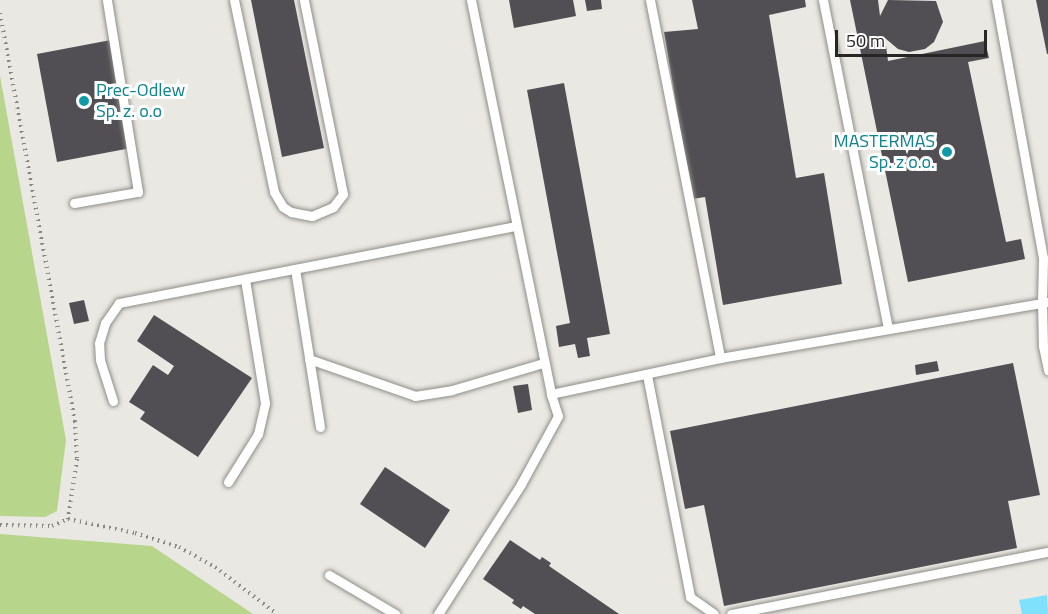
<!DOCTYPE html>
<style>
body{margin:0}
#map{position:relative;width:1048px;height:614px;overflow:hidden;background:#eae8e3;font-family:"Titillium Web",sans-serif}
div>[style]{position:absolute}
.green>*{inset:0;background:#b7d58b}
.water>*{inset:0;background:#80e1fc}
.building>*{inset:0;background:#514f53}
.path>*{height:4px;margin-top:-2px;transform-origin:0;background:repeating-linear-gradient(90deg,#898885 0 1.5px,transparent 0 6px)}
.roads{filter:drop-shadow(0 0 2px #8f8d88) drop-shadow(0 0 2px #8f8d88)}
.service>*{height:9px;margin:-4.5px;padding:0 4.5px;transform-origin:4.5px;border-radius:4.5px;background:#fff}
.dots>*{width:16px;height:16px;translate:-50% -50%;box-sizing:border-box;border:3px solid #fff;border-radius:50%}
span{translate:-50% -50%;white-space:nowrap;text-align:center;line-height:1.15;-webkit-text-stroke:6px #fff;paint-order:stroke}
.culture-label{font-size:18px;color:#0d838f}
.left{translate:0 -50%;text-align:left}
.right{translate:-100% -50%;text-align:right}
.scale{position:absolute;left:835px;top:30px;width:152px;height:27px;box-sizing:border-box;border:3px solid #272625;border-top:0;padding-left:8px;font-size:18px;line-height:21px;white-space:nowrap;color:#272625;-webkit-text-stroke:4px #fff;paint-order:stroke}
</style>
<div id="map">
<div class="green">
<i style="clip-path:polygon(0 76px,66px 440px,57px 511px,45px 517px,0 516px)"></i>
<i style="clip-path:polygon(0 534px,152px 546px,253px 614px,0 614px)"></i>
</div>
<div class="water">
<i style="clip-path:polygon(1047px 595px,1048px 614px,1022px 614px,1019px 600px)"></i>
</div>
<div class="building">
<i style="clip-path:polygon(251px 0,294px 0,324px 148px,282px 157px)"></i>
<i style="clip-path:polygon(509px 0,573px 0,576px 16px,514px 28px)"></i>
<i style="clip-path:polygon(585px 0,601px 0,602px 9px,587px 11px)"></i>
<i style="clip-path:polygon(692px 0,805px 0,806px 7px,769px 15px,796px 178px,824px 173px,842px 284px,723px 305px,705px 197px,692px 199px,664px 32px,698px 29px)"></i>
<i style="clip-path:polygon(850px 0,878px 0,880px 16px,888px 0,936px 1px,943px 22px,934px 42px,925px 49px,909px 52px,898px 49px,885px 38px,888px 61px,985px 41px,989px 58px,968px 62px,1006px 242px,1021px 239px,1025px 259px,908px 282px)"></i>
<i style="clip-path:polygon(1036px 0,1048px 0,1048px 54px,1047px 54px)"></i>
<i style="clip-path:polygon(111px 40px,131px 148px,57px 162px,37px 54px)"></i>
<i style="clip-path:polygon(564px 83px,610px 334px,587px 338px,590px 356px,578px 358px,575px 344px,559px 347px,556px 326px,570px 323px,527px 90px)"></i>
<i style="clip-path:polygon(84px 300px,89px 321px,74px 324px,69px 303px)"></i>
<i style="clip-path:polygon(154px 315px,252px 378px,198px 457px,140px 419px,145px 412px,129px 402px,153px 365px,168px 375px,174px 366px,137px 341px)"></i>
<i style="clip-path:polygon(937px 361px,939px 371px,916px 375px,915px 365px)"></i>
<i style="clip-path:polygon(1013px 363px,1040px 495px,1008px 501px,1017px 548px,724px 606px,704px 505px,685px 509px,670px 431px)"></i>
<i style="clip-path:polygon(528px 384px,532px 410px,518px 413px,513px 386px)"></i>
<i style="clip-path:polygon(385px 467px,450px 510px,425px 548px,360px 504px)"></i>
<i style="clip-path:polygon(510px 540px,540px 560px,542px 557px,551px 563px,549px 566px,619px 614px,535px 614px,523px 606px,521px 609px,512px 603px,514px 600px,483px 579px)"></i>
</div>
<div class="path">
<i style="left:0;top:13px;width:415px;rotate:79.6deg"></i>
<i style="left:75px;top:421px;width:38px;rotate:87deg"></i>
<i style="left:77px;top:459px;width:61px;rotate:98.5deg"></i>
<i style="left:0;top:525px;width:52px;rotate:1.1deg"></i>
<i style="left:52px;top:526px;width:17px;rotate:-24deg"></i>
<i style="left:68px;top:519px;width:68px;rotate:11.8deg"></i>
<i style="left:135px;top:533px;width:46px;rotate:17.7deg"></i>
<i style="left:179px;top:547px;width:41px;rotate:29.1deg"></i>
<i style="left:215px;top:567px;width:78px;rotate:37.2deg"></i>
</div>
<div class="roads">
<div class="service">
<i style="left:234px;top:0;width:196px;rotate:78.2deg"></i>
<i style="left:274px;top:192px;width:17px;rotate:59deg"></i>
<i style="left:283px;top:207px;width:9px;rotate:32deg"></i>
<i style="left:291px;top:212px;width:21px;rotate:11deg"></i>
<i style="left:312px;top:216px;width:23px;rotate:-23deg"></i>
<i style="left:333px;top:207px;width:16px;rotate:-52deg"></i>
<i style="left:343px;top:194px;width:198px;rotate:-101.4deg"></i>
<i style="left:471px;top:0;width:402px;rotate:78.5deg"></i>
<i style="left:551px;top:394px;width:173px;rotate:-12deg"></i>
<i style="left:720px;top:358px;width:327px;rotate:-9.7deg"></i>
<i style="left:1042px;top:303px;width:45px;rotate:-88.7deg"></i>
<i style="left:1043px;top:258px;width:262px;rotate:-100.3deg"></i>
<i style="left:650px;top:0;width:365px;rotate:78.9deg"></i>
<i style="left:823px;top:0;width:334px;rotate:78.8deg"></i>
<i style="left:74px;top:203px;width:65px;rotate:-9.8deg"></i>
<i style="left:138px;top:192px;width:194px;rotate:-99.2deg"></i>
<i style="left:295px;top:269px;width:160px;rotate:81deg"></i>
<i style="left:1047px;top:302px;width:5px;rotate:169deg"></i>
<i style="left:1042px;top:303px;width:43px;rotate:88.7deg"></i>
<i style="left:1043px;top:346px;width:25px;rotate:78deg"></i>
<i style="left:309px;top:359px;width:112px;rotate:19.2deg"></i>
<i style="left:415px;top:396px;width:37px;rotate:-9deg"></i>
<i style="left:452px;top:390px;width:95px;rotate:-16.5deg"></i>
<i style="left:647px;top:375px;width:226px;rotate:79deg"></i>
<i style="left:690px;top:597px;width:29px;rotate:35deg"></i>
<i style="left:113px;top:401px;width:43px;rotate:-107.6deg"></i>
<i style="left:100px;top:360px;width:17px;rotate:-93deg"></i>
<i style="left:99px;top:343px;width:21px;rotate:-73deg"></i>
<i style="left:105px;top:323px;width:24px;rotate:-55deg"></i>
<i style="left:119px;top:303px;width:404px;rotate:-11deg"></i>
<i style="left:228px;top:482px;width:57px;rotate:-58deg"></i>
<i style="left:258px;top:434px;width:32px;rotate:-77deg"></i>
<i style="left:265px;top:403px;width:126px;rotate:-99.2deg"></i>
<i style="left:329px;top:575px;width:77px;rotate:30.6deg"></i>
<i style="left:438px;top:614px;width:154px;rotate:-57.4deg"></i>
<i style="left:521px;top:484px;width:77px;rotate:-61.4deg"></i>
<i style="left:558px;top:416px;width:23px;rotate:-108deg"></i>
<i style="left:731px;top:614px;width:323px;rotate:-11.1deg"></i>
</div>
</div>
<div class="dots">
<i style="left:84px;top:101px;background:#0f9aa8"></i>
<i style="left:947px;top:152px;background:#0f9aa8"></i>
</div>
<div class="culture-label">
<span class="left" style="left:96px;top:101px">Prec-Odlew<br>Sp. z. o.o</span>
<span class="right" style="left:935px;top:152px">MASTERMAS<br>Sp. z o.o.</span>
</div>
<div class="scale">50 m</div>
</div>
